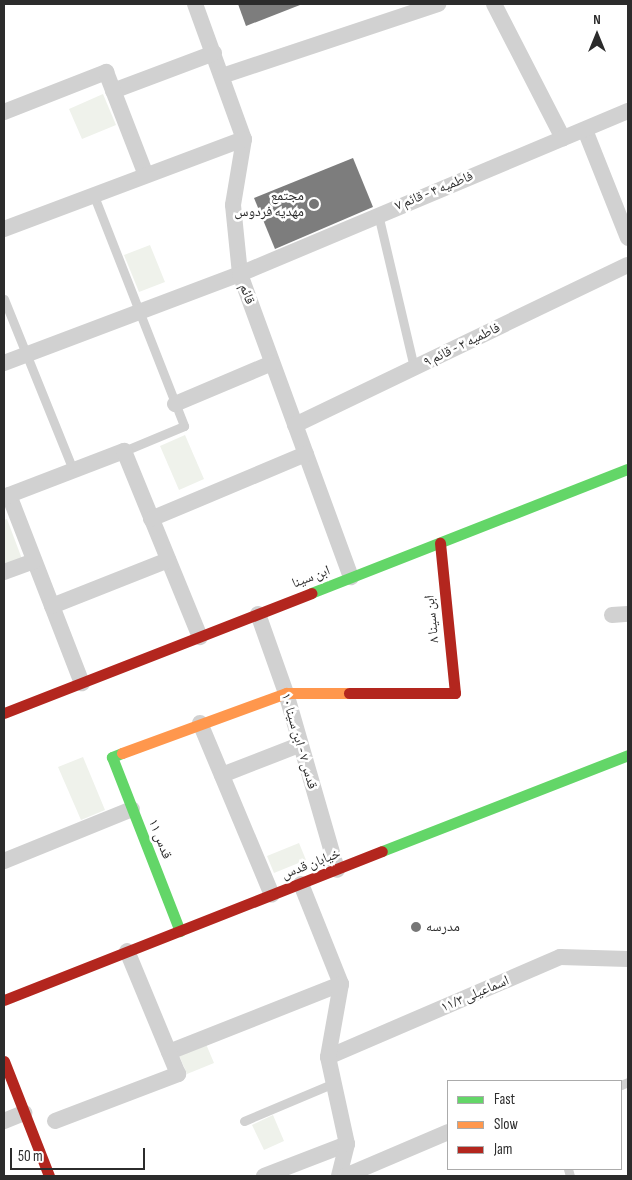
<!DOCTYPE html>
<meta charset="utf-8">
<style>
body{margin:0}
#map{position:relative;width:632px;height:1180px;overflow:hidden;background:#fff;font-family:"Sofia Sans Condensed","Noto Naskh Arabic",sans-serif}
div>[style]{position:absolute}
.green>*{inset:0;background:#eff2eb}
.building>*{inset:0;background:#7d7d7d}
.lane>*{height:9px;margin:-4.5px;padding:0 4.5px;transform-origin:4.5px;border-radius:4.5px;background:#d1d1d1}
.street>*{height:16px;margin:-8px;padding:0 8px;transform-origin:8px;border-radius:8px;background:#d1d1d1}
.fast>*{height:11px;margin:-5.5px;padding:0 5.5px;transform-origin:5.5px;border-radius:5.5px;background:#63d668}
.slow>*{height:11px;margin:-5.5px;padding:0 5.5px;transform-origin:5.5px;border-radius:5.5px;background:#ff974d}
.jam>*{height:11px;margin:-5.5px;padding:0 5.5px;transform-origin:5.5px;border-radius:5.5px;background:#b3261e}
.dots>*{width:14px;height:14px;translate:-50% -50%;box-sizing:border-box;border:2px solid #fff;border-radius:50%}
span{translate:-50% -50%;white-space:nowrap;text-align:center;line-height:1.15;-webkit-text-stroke:5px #fff;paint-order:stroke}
.street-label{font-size:14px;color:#2c2c2c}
.poi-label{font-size:14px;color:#2c2c2c}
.right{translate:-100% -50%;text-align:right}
.left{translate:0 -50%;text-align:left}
.frame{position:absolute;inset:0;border:5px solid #2c2c2c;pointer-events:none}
.legend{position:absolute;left:447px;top:1080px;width:175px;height:90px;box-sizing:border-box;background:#fff;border:1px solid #ababab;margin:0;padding:6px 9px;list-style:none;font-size:15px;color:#2c2c2c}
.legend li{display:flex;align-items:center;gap:10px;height:25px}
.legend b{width:25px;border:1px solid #ababab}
.north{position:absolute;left:572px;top:10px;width:50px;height:50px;-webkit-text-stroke:4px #fff;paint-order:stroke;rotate:0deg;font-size:14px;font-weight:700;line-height:20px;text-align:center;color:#2c2c2c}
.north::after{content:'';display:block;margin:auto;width:18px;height:22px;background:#2c2c2c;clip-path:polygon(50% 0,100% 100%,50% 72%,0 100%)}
.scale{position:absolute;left:10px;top:1148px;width:135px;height:22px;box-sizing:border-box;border:2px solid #2c2c2c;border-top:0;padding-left:6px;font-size:15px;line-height:18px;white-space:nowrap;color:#2c2c2c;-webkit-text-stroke:4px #fff;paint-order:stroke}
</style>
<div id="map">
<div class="green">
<i style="clip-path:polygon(103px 94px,116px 125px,82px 139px,69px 109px)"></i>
<i style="clip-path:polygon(150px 245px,165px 282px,139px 292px,124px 255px)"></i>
<i style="clip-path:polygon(185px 435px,204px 479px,179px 490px,160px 446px)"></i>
<i style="clip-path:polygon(7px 519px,22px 559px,4px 566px,4px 520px)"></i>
<i style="clip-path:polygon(83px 757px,105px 810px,81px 820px,58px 767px)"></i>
<i style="clip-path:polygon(299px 843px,306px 860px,274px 873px,267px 856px)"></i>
<i style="clip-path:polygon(206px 1044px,214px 1063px,187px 1074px,179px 1055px)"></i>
<i style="clip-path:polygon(273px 1115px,284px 1141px,264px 1150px,252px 1125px)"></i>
</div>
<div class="building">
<i style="clip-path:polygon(238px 4px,300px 4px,300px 5px,246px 26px)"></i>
<i style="clip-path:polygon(353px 158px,373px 207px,275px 249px,254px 198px)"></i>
</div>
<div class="lane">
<i style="left:94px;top:196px;width:247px;rotate:68.6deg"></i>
<i style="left:184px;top:426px;width:65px;rotate:157.4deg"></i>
<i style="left:378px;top:214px;width:158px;rotate:76.8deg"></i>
<i style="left:4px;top:299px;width:184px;rotate:68deg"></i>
<i style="left:621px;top:1085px;width:8px;rotate:-23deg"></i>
<i style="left:244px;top:1121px;width:98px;rotate:-22.9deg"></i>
<i style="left:568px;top:1169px;width:7px;rotate:74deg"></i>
</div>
<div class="street">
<i style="left:195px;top:4px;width:144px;rotate:70.1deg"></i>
<i style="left:244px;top:139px;width:67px;rotate:99.5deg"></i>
<i style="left:233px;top:205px;width:69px;rotate:84.2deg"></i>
<i style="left:240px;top:274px;width:323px;rotate:69.9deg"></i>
<i style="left:494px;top:4px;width:151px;rotate:62.8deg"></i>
<i style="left:222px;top:76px;width:228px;rotate:-18.4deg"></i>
<i style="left:113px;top:91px;width:108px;rotate:-20.6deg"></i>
<i style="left:4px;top:112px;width:110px;rotate:-21.4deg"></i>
<i style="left:106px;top:72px;width:110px;rotate:68.8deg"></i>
<i style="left:585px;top:130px;width:116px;rotate:68.3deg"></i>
<i style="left:4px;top:229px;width:256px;rotate:-20.6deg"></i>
<i style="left:4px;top:363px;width:252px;rotate:-20.7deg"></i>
<i style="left:240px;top:274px;width:421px;rotate:-22.8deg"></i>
<i style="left:175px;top:404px;width:105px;rotate:-22.9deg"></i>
<i style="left:295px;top:425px;width:369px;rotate:-25.7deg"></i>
<i style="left:9px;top:495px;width:202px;rotate:68.8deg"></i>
<i style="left:4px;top:497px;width:129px;rotate:-21deg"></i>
<i style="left:124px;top:451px;width:201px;rotate:67.8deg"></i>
<i style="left:151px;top:519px;width:168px;rotate:-22.8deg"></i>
<i style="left:4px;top:572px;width:32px;rotate:-20deg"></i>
<i style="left:52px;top:606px;width:125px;rotate:-21.6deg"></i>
<i style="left:258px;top:614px;width:84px;rotate:70.5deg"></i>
<i style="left:286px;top:693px;width:184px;rotate:73.9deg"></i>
<i style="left:612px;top:615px;width:16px;rotate:-4deg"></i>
<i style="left:200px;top:723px;width:186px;rotate:67.3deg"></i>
<i style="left:222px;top:775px;width:83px;rotate:-21.3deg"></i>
<i style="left:4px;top:861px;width:138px;rotate:-22.1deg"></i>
<i style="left:301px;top:884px;width:108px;rotate:68.2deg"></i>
<i style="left:169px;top:1052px;width:185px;rotate:-21.6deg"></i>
<i style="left:328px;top:1057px;width:253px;rotate:-23.3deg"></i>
<i style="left:560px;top:957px;width:68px;rotate:1.7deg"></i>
<i style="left:4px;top:1121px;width:22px;rotate:-22deg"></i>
<i style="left:55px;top:1121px;width:132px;rotate:-20.9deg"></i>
<i style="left:178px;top:1074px;width:133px;rotate:-112.5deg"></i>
<i style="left:264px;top:1176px;width:89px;rotate:-21.1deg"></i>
<i style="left:339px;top:1176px;width:33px;rotate:-76deg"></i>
<i style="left:347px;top:1144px;width:89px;rotate:-102.3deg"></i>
<i style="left:328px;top:1057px;width:74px;rotate:-79.9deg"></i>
<i style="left:345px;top:1176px;width:112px;rotate:-23.1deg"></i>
</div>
<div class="fast">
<i style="left:311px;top:593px;width:340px;rotate:-21.4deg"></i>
<i style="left:122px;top:753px;width:11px;rotate:158deg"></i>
<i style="left:112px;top:757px;width:187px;rotate:68.7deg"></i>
<i style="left:382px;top:851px;width:264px;rotate:-21.3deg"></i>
</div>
<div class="slow">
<i style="left:122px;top:753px;width:175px;rotate:-20.1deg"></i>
<i style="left:286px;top:693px;width:63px"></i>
</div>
<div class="jam">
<i style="left:349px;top:693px;width:106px"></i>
<i style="left:455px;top:693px;width:151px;rotate:-95.7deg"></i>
<i style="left:4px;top:713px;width:330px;rotate:-21.3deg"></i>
<i style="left:4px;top:1000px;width:406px;rotate:-21.5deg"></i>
<i style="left:4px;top:1061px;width:123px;rotate:68.6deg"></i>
</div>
<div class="dots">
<i style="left:314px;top:204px;background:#767676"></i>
<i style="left:416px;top:927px;background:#767676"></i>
</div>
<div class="street-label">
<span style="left:434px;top:191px;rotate:-22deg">فاطمیه ۴ - قائم ۷</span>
<span style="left:247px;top:294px;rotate:70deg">قائم</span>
<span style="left:462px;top:345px;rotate:-26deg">فاطمیه ۲ - قائم ۹</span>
<span style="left:311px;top:577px;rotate:-21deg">ابن سینا</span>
<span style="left:432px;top:619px;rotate:-96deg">ابن سینا ۸</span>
<span style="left:299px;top:741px;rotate:74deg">قدس ۷ - ابن سینا ۱۰</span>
<span style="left:160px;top:839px;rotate:69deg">قدس ۱۱</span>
<span style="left:311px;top:864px;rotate:-21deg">خیابان قدس</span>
<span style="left:475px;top:994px;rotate:-23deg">اسماعیلی ۱۱/۳</span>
</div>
<div class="poi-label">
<span class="right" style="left:304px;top:204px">مجتمع<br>مهدیه فردوس</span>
<span class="left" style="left:426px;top:927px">مدرسه</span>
</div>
<div class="frame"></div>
<ul class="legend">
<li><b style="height:6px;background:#63d668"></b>Fast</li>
<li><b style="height:6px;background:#ff974d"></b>Slow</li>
<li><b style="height:6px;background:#b3261e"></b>Jam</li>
</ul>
<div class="north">N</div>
<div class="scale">50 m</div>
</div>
